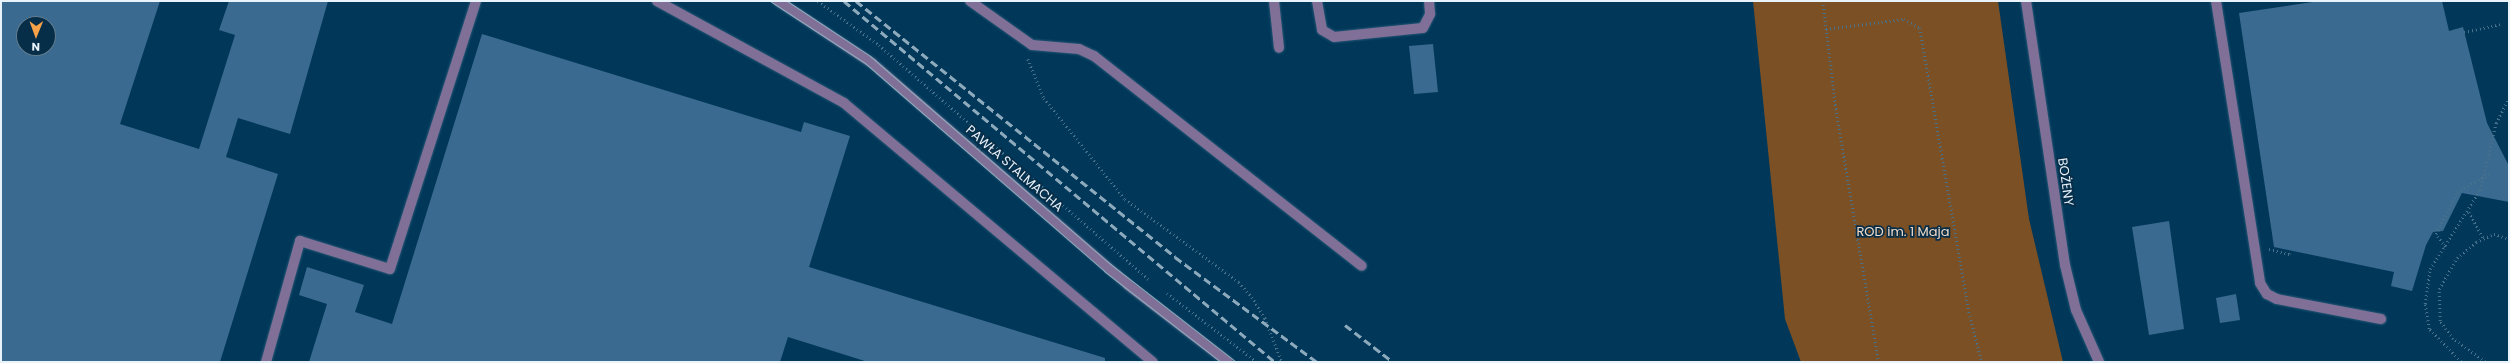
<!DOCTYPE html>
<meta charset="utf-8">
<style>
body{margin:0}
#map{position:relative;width:2510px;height:363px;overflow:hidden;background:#01385a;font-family:Poppins,sans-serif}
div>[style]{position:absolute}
.green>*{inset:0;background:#7c5025}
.building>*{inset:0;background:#3a6a8f}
.path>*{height:2.5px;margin-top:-1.25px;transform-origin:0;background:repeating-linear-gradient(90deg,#48718c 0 1px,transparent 0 4px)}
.roads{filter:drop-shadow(0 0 1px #265674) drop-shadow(0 0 1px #265674)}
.minor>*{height:10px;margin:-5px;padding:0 5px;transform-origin:5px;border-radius:5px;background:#807097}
.tram>*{height:1px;margin:-0.5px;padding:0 0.5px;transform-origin:0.5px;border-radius:0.5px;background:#8da9bc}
.rail>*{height:3px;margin-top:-1.5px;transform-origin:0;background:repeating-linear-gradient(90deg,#8da9bc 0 8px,transparent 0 12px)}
span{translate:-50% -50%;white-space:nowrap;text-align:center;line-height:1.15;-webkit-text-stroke:3.5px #072e48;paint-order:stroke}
.street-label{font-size:13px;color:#e9f3fc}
.park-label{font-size:13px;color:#f0dbc9}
.frame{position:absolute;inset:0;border:2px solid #e9f3fc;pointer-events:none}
.north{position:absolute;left:16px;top:16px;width:40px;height:40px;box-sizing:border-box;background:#072e48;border:1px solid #617d90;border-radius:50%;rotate:181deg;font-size:11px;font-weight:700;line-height:16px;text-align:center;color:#e9f3fc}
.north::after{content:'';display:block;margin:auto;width:14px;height:18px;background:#f7a149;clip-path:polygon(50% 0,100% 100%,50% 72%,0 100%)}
</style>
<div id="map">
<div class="green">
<i style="clip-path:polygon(1753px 1px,1998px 1px,2029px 219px,2063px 362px,1801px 362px,1785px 319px)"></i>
</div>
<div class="building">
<i style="clip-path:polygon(evenodd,1px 1px,160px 1px,120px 124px,199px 149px,235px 35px,219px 30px,229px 1px,328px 1px,290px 134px,238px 118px,226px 157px,278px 174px,220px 362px,1px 362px,1px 1px,24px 24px,48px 24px,48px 48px,24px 48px,24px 24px)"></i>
<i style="clip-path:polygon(2319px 1px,2442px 1px,2449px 31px,2463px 27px,2487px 123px,2509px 166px,2509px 202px,2462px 193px,2443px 231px,2433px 232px,2426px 245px,2412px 291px,2391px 286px,2394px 272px,2274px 247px,2239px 13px)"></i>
<i style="clip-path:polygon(482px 34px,801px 132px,804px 122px,850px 136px,809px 267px,1105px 358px,1105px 362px,868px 362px,788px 337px,780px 362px,309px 362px,327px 304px,299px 295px,307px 267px,364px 285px,355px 312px,392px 324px)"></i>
<i style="clip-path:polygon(1433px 44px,1438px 92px,1414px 94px,1409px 46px)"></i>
<i style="clip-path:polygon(2169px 221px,2184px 329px,2149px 335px,2132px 227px)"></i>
<i style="clip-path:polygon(2236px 294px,2240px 320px,2220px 323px,2216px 298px)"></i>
</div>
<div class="path">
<i style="left:818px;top:1px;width:75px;rotate:35.8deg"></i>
<i style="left:879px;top:45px;width:357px;rotate:41deg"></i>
<i style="left:1823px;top:1px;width:109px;rotate:83.1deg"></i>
<i style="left:1836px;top:109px;width:257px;rotate:80.4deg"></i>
<i style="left:1826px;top:29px;width:79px;rotate:-7.3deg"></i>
<i style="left:1904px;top:19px;width:18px;rotate:29deg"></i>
<i style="left:1920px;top:28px;width:292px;rotate:80.2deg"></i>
<i style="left:1970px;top:316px;width:48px;rotate:75.4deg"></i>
<i style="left:2464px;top:32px;width:39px;rotate:-12deg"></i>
<i style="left:1028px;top:59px;width:42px;rotate:67.7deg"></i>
<i style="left:1044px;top:98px;width:129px;rotate:51.3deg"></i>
<i style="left:1125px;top:199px;width:141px;rotate:36.1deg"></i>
<i style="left:1239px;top:282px;width:20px;rotate:49deg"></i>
<i style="left:1252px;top:297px;width:25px;rotate:58deg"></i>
<i style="left:1265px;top:318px;width:47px;rotate:68.9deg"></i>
<i style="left:2469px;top:212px;width:29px;rotate:61deg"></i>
<i style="left:2445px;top:247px;width:16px;rotate:-125deg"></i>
<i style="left:2436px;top:234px;width:47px;rotate:-63.4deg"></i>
<i style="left:2457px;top:192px;width:38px;rotate:-30deg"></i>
<i style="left:2269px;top:249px;width:21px;rotate:14deg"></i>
<i style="left:2289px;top:254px;width:3px;rotate:-72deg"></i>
<i style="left:1167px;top:293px;width:113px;rotate:37.5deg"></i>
<i style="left:2461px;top:362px;width:46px;rotate:-134.1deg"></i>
<i style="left:2429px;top:329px;width:25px;rotate:-99deg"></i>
<i style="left:2425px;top:304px;width:35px;rotate:-82deg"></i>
<i style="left:2430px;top:269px;width:93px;rotate:-57.7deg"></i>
<i style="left:2480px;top:190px;width:69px;rotate:-76.6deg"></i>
<i style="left:2496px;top:123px;width:28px;rotate:-63deg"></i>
<i style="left:2485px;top:362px;width:39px;rotate:-144deg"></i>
<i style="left:2453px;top:339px;width:22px;rotate:-126deg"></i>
<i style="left:2440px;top:321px;width:32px;rotate:-92deg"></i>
<i style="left:2439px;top:289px;width:36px;rotate:-60deg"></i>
<i style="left:2457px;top:258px;width:25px;rotate:-40deg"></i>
<i style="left:2476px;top:242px;width:20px;rotate:-24deg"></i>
<i style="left:2494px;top:234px;width:16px;rotate:18deg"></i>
</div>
<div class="roads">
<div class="minor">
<i style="left:657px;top:1px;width:213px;rotate:28.6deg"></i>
<i style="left:844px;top:103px;width:403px;rotate:40deg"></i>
<i style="left:778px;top:1px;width:113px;rotate:33.4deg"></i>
<i style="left:872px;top:63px;width:339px;rotate:40.9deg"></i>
<i style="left:1128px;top:285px;width:126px;rotate:37.6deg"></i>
<i style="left:970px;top:1px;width:76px;rotate:35.4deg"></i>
<i style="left:1032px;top:45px;width:47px;rotate:4.9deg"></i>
<i style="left:1079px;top:49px;width:17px;rotate:25deg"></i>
<i style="left:1094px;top:56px;width:340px;rotate:38.1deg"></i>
<i style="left:1274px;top:1px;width:47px;rotate:83.9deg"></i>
<i style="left:1317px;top:1px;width:29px;rotate:80deg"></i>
<i style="left:1322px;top:30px;width:14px;rotate:30deg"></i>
<i style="left:1334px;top:37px;width:89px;rotate:-5.8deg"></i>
<i style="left:1423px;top:28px;width:16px;rotate:-63deg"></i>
<i style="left:1430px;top:14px;width:13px;rotate:-94deg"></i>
<i style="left:2026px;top:1px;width:267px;rotate:81.6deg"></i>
<i style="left:2065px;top:265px;width:46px;rotate:76.3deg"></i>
<i style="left:2076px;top:310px;width:57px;rotate:66.1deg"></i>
<i style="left:2216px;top:1px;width:285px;rotate:81.1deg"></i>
<i style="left:2260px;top:283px;width:13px;rotate:58deg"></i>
<i style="left:2267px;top:294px;width:11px;rotate:27deg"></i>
<i style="left:2277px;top:299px;width:106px;rotate:10.9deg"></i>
<i style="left:266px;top:362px;width:126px;rotate:-74.3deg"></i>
<i style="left:300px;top:241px;width:94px;rotate:17.3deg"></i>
<i style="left:390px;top:269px;width:281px;rotate:-72.2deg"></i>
</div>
</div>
<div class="tram">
<i style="left:770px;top:1px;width:113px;rotate:33.1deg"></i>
<i style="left:865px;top:63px;width:317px;rotate:41deg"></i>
<i style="left:1104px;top:271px;width:148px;rotate:37.9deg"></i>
<i style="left:787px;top:1px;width:100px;rotate:33.5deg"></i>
<i style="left:870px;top:56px;width:316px;rotate:40.9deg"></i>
<i style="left:1109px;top:263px;width:161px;rotate:37.9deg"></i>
</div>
<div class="rail">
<i style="left:844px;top:1px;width:562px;rotate:39.95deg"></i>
<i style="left:856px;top:1px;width:409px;rotate:38.7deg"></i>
<i style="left:1175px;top:257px;width:177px;rotate:36.5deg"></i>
<i style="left:1345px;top:325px;width:61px;rotate:37.6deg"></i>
</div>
<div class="street-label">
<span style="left:1014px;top:169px;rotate:41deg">PAWŁA STALMACHA</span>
<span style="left:2065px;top:182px;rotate:82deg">BOŻENY</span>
</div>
<div class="park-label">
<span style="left:1903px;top:232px">ROD im. 1 Maja</span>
</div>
<div class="frame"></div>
<div class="north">N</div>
</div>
